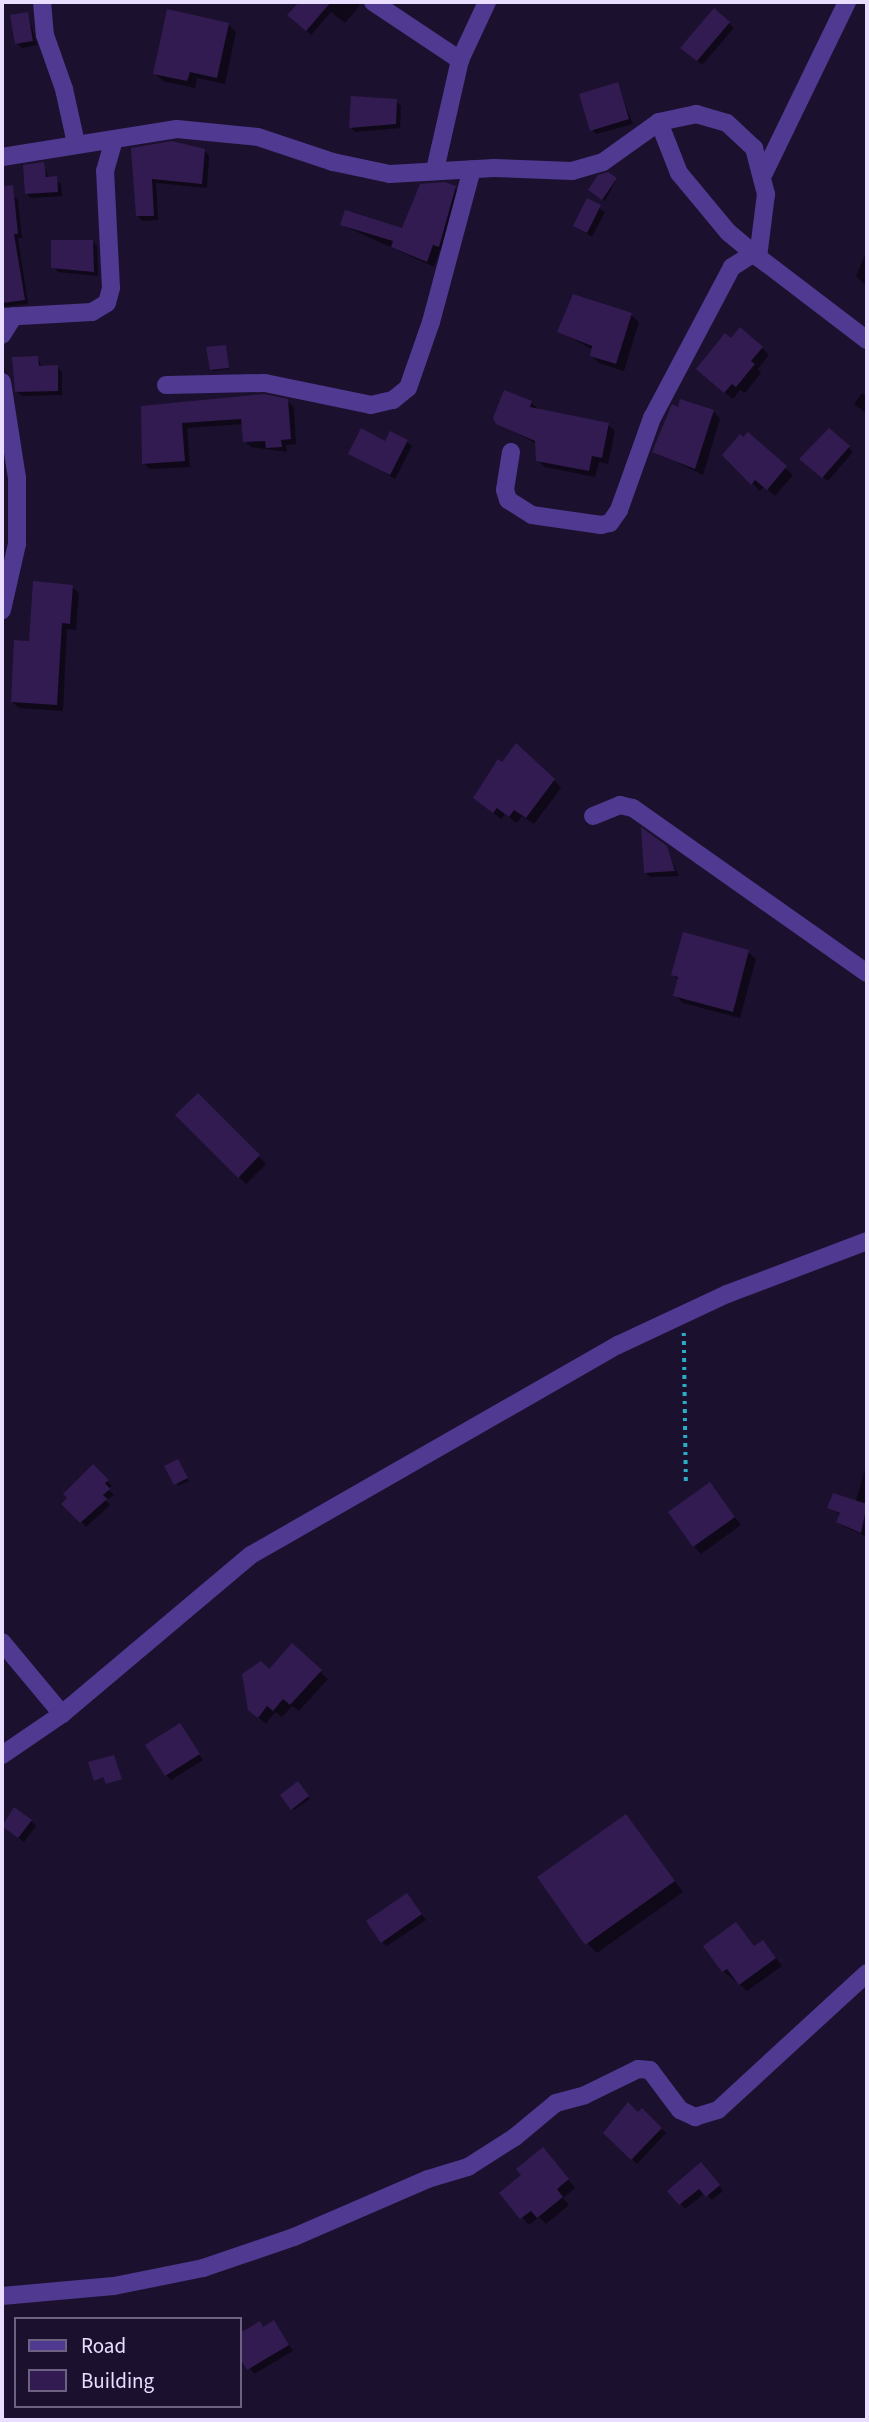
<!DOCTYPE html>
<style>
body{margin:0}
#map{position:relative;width:869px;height:2422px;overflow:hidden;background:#1c102f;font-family:"Source Sans 3",sans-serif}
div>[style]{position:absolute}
.shadow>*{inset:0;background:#0007}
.building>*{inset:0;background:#321b51}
.path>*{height:3.5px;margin-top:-1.75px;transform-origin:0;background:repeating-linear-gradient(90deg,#2aaec7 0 3.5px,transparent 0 8.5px)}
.minor>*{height:18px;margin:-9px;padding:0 9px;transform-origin:9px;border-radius:9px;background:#503990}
span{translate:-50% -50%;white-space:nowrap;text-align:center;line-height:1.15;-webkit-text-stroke:7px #1c102f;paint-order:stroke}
.frame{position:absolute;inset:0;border:4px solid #e9deff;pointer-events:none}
.legend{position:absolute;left:14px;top:2317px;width:228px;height:91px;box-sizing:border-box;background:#1c102f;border:2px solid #6e6282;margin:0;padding:9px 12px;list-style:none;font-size:21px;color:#e9deff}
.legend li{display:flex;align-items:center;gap:14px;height:35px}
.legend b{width:35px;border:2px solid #6e6282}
</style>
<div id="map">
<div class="shadow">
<i style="clip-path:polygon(294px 2px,357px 2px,360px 5px,345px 23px,331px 12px,311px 35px,294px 20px,298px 5px)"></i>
<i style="clip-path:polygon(714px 10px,734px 28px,702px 65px,687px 52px)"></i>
<i style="clip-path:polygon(28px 14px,37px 45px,22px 48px,17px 43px)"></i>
<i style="clip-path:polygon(229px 25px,236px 32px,225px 84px,197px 78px,195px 88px,163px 81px,155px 73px)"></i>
<i style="clip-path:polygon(617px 84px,633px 124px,596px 134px,592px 130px)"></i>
<i style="clip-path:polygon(396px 101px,401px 106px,400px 128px,355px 132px,351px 128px)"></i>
<i style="clip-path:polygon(133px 149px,205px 151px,209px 156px,207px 188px,156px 183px,158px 220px,142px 221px,138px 216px)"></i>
<i style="clip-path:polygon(43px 164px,49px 179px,61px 183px,62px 196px,31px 198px,26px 193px)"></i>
<i style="clip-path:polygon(616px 180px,605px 201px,592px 192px)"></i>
<i style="clip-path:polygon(455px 188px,461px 194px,446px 252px,440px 250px,434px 267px,342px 225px,403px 230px)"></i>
<i style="clip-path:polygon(13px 196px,18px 200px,22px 238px,18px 238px,28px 304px,2px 307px,2px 197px)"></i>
<i style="clip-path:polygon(588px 201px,605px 212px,592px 237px,575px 226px)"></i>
<i style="clip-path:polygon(92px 241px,97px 246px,98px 276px,58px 272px,53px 267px)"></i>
<i style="clip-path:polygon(867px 250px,867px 287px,856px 276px)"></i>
<i style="clip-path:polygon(631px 315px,639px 322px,624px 371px,599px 363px,592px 356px,593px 350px,559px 331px)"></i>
<i style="clip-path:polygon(732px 341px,762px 348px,769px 355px,758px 369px,761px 373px,745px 393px,740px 390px,733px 399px,705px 376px)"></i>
<i style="clip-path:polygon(225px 347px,229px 369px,213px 371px,211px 369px)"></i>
<i style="clip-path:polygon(38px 358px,42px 368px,57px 367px,62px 372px,62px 395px,22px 396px,17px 392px)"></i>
<i style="clip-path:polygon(862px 393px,867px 396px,867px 414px,854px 404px)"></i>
<i style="clip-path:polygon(287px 401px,294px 407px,296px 444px,286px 445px,287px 452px,251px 447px,245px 441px,244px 424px,187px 428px,190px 467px,150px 469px,144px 463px,143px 407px)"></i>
<i style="clip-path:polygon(531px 402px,538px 409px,608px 424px,615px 431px,608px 464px,599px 462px,595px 477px,545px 467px,538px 460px,537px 444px,497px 423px)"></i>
<i style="clip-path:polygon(713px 411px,720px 419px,703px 475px,654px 451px)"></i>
<i style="clip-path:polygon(748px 435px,793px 475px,775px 496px,764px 486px,760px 491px,725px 455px)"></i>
<i style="clip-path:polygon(407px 442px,412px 446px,395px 479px,350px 453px)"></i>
<i style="clip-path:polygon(848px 447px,853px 452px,828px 481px,806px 463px)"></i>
<i style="clip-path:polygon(72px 587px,79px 593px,76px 630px,67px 629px,63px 711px,19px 708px,12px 702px,30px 642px)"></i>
<i style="clip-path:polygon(554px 780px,561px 788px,534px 824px,522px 816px,517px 823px,505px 814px,501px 819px,475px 798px)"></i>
<i style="clip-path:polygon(666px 847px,679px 876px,650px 877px,645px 872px)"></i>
<i style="clip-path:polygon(748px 952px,756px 959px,740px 1018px,683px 1003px,675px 995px,679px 981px,673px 975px)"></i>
<i style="clip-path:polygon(198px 1095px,266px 1164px,246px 1184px,178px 1115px)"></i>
<i style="clip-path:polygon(180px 1463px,189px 1481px,178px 1486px,167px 1467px)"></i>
<i style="clip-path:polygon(93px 1467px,112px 1486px,108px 1489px,114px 1495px,109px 1499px,100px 1494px,110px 1505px,86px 1527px,64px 1504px)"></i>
<i style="clip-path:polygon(865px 1469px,867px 1470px,865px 1536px,843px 1526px,838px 1522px,841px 1515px,829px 1508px,856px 1501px)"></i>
<i style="clip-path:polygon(710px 1484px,741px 1525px,701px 1554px,694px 1546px)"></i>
<i style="clip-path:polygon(269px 1671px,320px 1672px,328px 1679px,299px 1711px,292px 1706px,282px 1717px,275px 1712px,266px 1724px,258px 1717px)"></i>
<i style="clip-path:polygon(180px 1725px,203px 1760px,171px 1780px,166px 1775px)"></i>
<i style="clip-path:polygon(298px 1783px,310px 1799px,294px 1810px,282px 1795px)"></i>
<i style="clip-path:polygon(626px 1816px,683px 1892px,597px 1953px,587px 1943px)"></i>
<i style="clip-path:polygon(31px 1821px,36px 1826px,24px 1842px,8px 1830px)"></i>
<i style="clip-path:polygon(412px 1900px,426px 1920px,387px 1946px,382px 1942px)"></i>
<i style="clip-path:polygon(755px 1948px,770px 1950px,782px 1966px,747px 1991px,723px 1971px)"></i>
<i style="clip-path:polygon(642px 2110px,666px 2133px,637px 2164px,605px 2133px)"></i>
<i style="clip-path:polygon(550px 2157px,575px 2188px,563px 2198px,569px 2205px,546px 2224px,539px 2217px,529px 2225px,522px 2217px)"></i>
<i style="clip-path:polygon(706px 2169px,723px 2191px,712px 2200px,705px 2193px,685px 2209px,669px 2191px)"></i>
<i style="clip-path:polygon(274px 2322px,293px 2351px,254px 2374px,240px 2352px,240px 2335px,259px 2323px,264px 2328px)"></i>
</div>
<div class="building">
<i style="clip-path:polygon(299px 2px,331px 2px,306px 31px,287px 15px)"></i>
<i style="clip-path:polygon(714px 8px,730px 22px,697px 61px,680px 48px)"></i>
<i style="clip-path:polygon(167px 9px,229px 23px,217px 78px,190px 72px,187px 81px,153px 74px)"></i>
<i style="clip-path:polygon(28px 12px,33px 41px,15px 44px,10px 15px)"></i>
<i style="clip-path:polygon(618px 82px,629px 119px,590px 131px,579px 94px)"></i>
<i style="clip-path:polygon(351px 96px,397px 99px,396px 124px,349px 128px)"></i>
<i style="clip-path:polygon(172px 141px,205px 149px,202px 184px,152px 179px,154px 216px,136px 216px,131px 148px)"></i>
<i style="clip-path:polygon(44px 162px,46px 177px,57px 176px,58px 192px,25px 194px,23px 165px)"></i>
<i style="clip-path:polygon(608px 172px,617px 178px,602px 200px,588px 190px,598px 175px)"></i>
<i style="clip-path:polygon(445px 182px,456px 186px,439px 247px,433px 245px,427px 262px,391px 247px,393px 241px,340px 225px,345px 210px,402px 228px,420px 184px)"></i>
<i style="clip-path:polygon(13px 185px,18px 234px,14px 234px,25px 300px,2px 303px,2px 186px)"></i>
<i style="clip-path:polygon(587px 198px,601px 205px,587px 233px,573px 226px)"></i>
<i style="clip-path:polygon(51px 240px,93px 240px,94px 272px,51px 268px)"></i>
<i style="clip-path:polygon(573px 294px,632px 313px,616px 364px,590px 356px,592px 346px,557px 332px)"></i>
<i style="clip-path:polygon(740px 327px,763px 347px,751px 361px,755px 364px,736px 387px,732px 384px,724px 393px,696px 369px,725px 333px,731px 338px)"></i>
<i style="clip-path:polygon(226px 345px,229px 368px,210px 370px,206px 347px)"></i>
<i style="clip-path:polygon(38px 356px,39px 366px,58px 365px,58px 391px,15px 392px,12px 357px)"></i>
<i style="clip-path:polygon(504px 390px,532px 401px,530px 407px,609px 423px,602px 458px,592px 456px,589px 471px,536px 461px,535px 441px,496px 424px,493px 418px)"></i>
<i style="clip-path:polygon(264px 394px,288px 399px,291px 439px,281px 440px,282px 447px,266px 448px,265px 441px,243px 442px,241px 419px,182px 423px,185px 461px,142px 464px,141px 406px)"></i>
<i style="clip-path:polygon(680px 399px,714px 410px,695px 469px,652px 452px,672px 404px,678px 407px)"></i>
<i style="clip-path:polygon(361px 428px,385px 441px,390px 431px,408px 440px,390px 475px,348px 454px)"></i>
<i style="clip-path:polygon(829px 428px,850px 446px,822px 478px,799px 459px)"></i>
<i style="clip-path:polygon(748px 432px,787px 466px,767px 490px,755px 480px,751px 485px,722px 455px,740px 434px,743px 437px)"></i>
<i style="clip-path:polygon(33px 581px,73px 585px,70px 624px,62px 623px,57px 705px,11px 702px,14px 640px,29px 641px)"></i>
<i style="clip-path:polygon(516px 743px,555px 779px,526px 818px,514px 810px,509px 817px,497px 808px,493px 813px,473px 798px,498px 759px,502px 762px)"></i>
<i style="clip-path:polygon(641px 827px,667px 846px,675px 871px,644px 873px)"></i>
<i style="clip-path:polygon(683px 932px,749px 950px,733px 1012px,673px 996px,678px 977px,671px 975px)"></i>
<i style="clip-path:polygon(198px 1093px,260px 1155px,238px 1178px,175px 1115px)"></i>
<i style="clip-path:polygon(178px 1459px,188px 1478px,174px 1485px,164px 1466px)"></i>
<i style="clip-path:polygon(93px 1464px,109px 1480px,105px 1483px,110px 1489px,103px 1495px,107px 1499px,80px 1523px,61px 1504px,67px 1498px,63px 1494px)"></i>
<i style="clip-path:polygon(710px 1482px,735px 1517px,693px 1547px,668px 1512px)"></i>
<i style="clip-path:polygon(833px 1493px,867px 1504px,861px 1533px,836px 1522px,840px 1513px,827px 1508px)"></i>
<i style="clip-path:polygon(292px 1643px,322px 1670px,290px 1705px,283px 1699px,273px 1711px,267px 1706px,258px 1718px,248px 1710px,242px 1674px,261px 1661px,269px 1669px)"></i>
<i style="clip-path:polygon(180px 1723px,200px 1754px,165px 1776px,145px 1745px)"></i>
<i style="clip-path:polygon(114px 1755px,122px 1779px,106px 1784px,103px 1777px,94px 1781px,88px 1762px)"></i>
<i style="clip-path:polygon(298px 1781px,309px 1796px,291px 1810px,280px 1795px)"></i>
<i style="clip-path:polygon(14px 1807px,32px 1820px,18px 1838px,2px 1826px)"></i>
<i style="clip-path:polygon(626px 1814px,675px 1881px,585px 1945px,537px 1877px)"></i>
<i style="clip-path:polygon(407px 1893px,422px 1914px,381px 1943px,366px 1921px)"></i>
<i style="clip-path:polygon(736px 1922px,754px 1946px,763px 1940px,776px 1958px,739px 1985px,727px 1969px,722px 1972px,703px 1946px)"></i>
<i style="clip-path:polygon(628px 2102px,638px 2112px,642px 2108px,662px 2128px,631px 2160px,603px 2133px)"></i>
<i style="clip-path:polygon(543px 2147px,569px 2179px,557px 2189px,563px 2197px,537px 2218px,531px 2211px,520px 2219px,499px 2193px,521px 2175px,516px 2169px)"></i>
<i style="clip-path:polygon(701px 2162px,720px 2185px,706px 2197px,699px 2189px,679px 2205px,667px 2191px)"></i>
<i style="clip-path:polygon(274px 2320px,289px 2345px,247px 2370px,240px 2358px,240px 2333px,260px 2321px,263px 2327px)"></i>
</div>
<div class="path">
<i style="left:684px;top:1333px;width:150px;rotate:89.2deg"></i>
</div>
<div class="minor">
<i style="left:42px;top:2px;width:33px;rotate:85deg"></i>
<i style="left:45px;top:35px;width:57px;rotate:70.6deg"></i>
<i style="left:64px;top:89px;width:55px;rotate:77.5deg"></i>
<i style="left:373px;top:2px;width:105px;rotate:33.7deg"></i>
<i style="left:659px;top:122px;width:55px;rotate:68.6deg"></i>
<i style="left:679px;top:173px;width:77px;rotate:50.3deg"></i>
<i style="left:728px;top:232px;width:39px;rotate:40deg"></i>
<i style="left:2px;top:157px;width:177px;rotate:-9.1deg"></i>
<i style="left:177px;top:129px;width:81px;rotate:5.6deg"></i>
<i style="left:258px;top:137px;width:79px;rotate:18.4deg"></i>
<i style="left:333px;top:162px;width:58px;rotate:11.9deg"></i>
<i style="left:390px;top:174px;width:104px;rotate:-3.3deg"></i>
<i style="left:494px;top:168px;width:78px;rotate:2.2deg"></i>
<i style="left:572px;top:171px;width:32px;rotate:-16deg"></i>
<i style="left:603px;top:162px;width:69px;rotate:-35.5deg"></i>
<i style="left:659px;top:122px;width:38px;rotate:-12deg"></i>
<i style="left:696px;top:114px;width:32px;rotate:16deg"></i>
<i style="left:727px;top:123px;width:37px;rotate:43deg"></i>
<i style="left:754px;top:148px;width:48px;rotate:75.4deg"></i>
<i style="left:766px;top:194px;width:64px;rotate:97.2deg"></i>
<i style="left:758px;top:257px;width:137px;rotate:37.3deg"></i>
<i style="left:435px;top:170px;width:113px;rotate:-77.2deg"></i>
<i style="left:460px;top:60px;width:64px;rotate:-65deg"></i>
<i style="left:764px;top:173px;width:190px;rotate:-64.1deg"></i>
<i style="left:2px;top:317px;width:90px;rotate:-3.2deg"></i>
<i style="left:92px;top:312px;width:17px;rotate:-31deg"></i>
<i style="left:107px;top:303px;width:16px;rotate:-75deg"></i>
<i style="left:111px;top:288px;width:117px;rotate:-92.9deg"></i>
<i style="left:105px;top:171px;width:33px;rotate:-74deg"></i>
<i style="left:2px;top:335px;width:22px;rotate:-58deg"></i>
<i style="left:2px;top:382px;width:97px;rotate:81.1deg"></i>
<i style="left:17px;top:478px;width:66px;rotate:90deg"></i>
<i style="left:17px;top:544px;width:68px;rotate:102.8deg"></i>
<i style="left:166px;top:385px;width:99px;rotate:-1.2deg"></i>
<i style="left:265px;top:383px;width:108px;rotate:11.7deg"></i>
<i style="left:371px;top:405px;width:23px;rotate:-13deg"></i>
<i style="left:393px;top:400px;width:19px;rotate:-39deg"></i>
<i style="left:408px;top:388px;width:70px;rotate:-70.8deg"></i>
<i style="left:431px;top:322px;width:158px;rotate:-75deg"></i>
<i style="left:511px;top:452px;width:38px;rotate:99deg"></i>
<i style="left:505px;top:490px;width:10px;rotate:73deg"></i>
<i style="left:508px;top:500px;width:28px;rotate:32deg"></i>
<i style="left:532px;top:515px;width:70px;rotate:8.2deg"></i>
<i style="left:601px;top:525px;width:9px;rotate:-13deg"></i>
<i style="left:610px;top:523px;width:16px;rotate:-55deg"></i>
<i style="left:619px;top:510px;width:98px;rotate:-70.3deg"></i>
<i style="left:652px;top:418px;width:171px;rotate:-62.1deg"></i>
<i style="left:732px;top:267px;width:26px;rotate:-32deg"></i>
<i style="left:593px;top:816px;width:29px;rotate:-22deg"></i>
<i style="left:620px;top:805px;width:13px;rotate:13deg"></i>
<i style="left:633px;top:808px;width:286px;rotate:35.2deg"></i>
<i style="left:2px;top:1642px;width:94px;rotate:50.2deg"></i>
<i style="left:2px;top:1755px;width:73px;rotate:-34.3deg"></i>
<i style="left:62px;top:1714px;width:247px;rotate:-40.1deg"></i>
<i style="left:251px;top:1555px;width:423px;rotate:-29.8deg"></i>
<i style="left:618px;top:1345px;width:120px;rotate:-25.1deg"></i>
<i style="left:727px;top:1294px;width:150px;rotate:-20.7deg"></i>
<i style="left:2px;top:2296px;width:112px;rotate:-5.1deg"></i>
<i style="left:114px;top:2286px;width:91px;rotate:-11.4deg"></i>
<i style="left:203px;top:2268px;width:96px;rotate:-18.8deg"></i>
<i style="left:294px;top:2237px;width:146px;rotate:-23.4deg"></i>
<i style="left:428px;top:2179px;width:42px;rotate:-16.7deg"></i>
<i style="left:468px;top:2167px;width:56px;rotate:-32.6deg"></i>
<i style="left:515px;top:2137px;width:53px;rotate:-39.7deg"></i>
<i style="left:556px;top:2103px;width:30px;rotate:-15deg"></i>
<i style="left:585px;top:2095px;width:59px;rotate:-26.1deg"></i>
<i style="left:638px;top:2069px;width:12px;rotate:5deg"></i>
<i style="left:650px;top:2070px;width:50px;rotate:53.1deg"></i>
<i style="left:680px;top:2110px;width:17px;rotate:25deg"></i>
<i style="left:695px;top:2117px;width:24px;rotate:-17deg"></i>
<i style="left:718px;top:2110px;width:202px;rotate:-42.6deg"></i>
</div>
<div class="frame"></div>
<ul class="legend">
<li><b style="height:9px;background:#503990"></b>Road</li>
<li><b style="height:19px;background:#321b51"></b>Building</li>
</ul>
</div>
